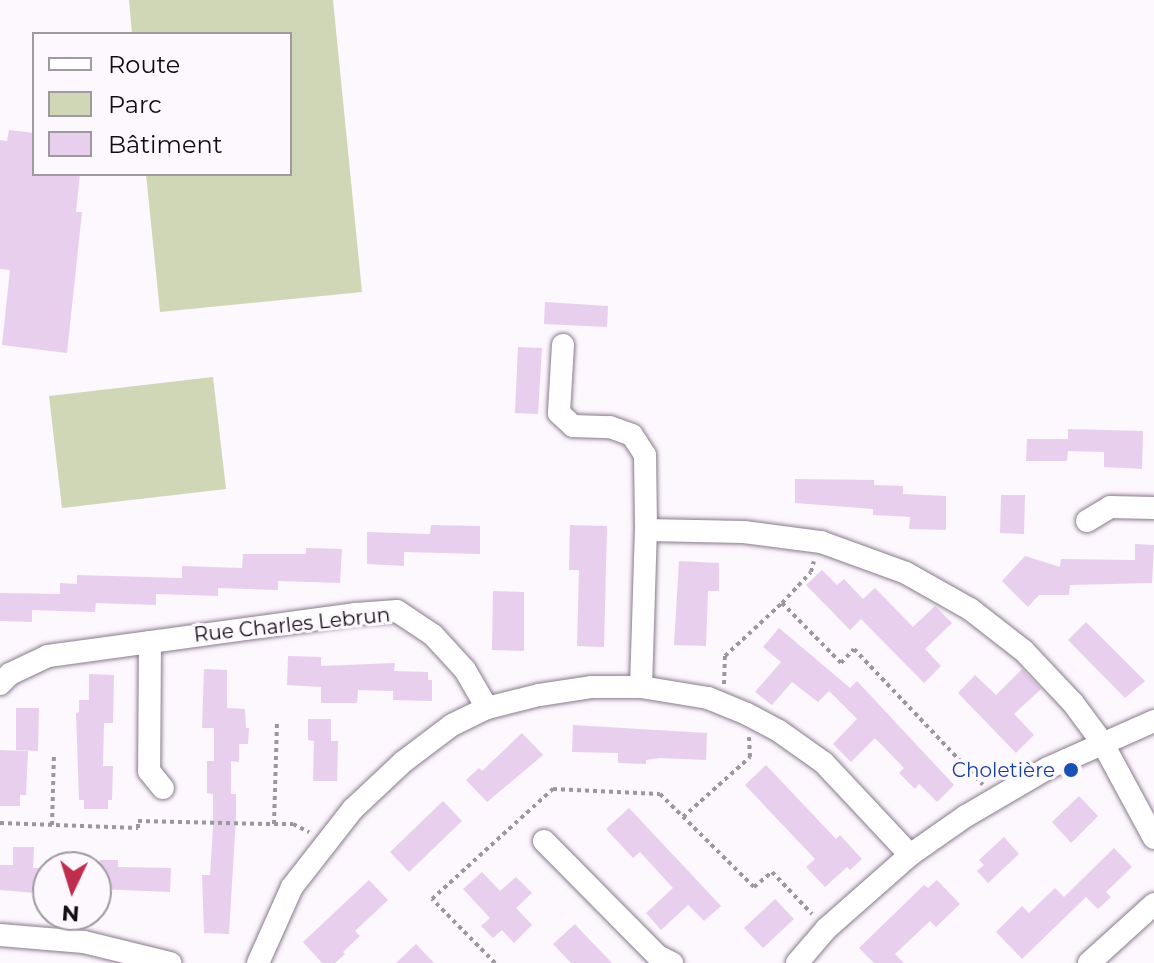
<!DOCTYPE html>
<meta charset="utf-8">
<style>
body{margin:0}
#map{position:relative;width:1154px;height:963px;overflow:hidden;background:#fdf7fe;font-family:Montserrat,sans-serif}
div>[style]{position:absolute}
.green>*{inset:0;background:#cfd7b6}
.building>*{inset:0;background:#e8cfed}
.path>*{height:4px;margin-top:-2px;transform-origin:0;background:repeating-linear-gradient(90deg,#9c969d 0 4px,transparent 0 8px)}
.roads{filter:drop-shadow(0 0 2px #897b8c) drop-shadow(0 0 2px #897b8c)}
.minor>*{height:22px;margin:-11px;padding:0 11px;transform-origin:11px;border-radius:11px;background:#fff}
.dots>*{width:22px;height:22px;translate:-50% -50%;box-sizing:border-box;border:4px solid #fdf7fe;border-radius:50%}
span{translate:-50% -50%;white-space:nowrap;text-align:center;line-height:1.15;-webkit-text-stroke:6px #fdf7fe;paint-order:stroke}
.street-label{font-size:20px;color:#120d13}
.transit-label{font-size:20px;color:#164399}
.right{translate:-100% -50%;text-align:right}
.legend{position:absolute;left:32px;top:32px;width:260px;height:144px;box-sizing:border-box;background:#fdf7fe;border:2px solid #9f99a0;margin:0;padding:10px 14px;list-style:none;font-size:24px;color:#120d13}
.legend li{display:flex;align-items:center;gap:16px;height:40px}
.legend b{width:40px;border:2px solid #9f99a0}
.north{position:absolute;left:32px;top:851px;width:80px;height:80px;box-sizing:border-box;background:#fdf7fe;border:2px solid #9f99a0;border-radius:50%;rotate:184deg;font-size:22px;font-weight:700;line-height:32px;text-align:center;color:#120d13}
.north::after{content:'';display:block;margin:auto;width:28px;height:36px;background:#bf2e4d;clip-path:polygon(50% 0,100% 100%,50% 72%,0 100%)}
</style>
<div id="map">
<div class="green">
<i style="clip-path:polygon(129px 0,333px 0,362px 292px,160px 312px,146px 174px,290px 174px,290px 34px,132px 34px)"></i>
<i style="clip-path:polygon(213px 377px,226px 489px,62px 508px,49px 396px)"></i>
</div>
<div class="building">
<i style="clip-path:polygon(9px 130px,34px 133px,34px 174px,80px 174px,76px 212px,82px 212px,67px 353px,2px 345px,10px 270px,0 269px,0 140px,7px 141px)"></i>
<i style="clip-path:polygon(545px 302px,608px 306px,607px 327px,544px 324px)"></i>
<i style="clip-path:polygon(518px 347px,542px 348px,538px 414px,515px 413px)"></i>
<i style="clip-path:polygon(1068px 429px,1143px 431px,1142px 469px,1104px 467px,1104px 452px,1068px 451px,1067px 461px,1026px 461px,1027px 439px,1068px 439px)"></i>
<i style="clip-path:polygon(795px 479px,874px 480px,874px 485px,903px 486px,903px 494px,946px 496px,946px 530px,909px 529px,910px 517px,873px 515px,873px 509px,795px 503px)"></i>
<i style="clip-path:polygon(1001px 495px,1025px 495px,1024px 534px,1000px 533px)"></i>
<i style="clip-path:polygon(431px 525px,480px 526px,480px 554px,404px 552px,404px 566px,367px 564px,367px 532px,430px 534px)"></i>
<i style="clip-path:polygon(570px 525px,607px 526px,604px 647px,577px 646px,579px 570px,569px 570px)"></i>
<i style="clip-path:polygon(1135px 544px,1154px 545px,1152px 583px,1070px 585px,1069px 595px,1039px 595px,1028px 607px,1002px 581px,1025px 556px,1060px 567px,1061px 559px,1135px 560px)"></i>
<i style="clip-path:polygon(306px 548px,342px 549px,340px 583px,278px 581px,278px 590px,218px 588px,218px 596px,156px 594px,156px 605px,96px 603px,95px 612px,32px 610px,32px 622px,0 621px,0 593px,60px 594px,60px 583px,77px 584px,77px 575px,182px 578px,182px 566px,242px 568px,243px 554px,306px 554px)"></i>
<i style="clip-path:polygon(679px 561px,719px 563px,719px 591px,708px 591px,706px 646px,674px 645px)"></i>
<i style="clip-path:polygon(822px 570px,837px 585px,844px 579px,863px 599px,875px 588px,913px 627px,935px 606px,952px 623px,925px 649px,941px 666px,924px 683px,861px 619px,850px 630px,806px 585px)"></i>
<i style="clip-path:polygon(493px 591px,524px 592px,524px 651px,492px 650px)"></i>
<i style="clip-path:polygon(1086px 622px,1145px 681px,1125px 698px,1068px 640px)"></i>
<i style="clip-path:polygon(779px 628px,850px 688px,857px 681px,954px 785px,937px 802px,919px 784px,915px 789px,899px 773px,904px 768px,875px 738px,851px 762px,833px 744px,857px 719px,829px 691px,818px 702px,792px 682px,772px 705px,755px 692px,781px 662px,763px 647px)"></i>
<i style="clip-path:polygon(288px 656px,321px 657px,321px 666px,395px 663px,394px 671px,428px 672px,428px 680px,432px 680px,432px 701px,393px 700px,393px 691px,358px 690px,357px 703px,321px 703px,321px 687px,287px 685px)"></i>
<i style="clip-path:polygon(204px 669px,227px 670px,227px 708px,245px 709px,246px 728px,249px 728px,248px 744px,239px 744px,239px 762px,231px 761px,231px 794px,236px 794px,236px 816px,229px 934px,204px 933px,202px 875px,210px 875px,213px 828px,213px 794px,207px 793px,207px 761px,214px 761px,214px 728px,202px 728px)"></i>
<i style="clip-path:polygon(1022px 669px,1041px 689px,1014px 714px,1034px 735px,1016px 753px,958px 693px,975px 675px,996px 695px)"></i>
<i style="clip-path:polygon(89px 674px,114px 675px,113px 723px,104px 723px,103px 766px,113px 766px,112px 800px,108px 800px,108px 809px,84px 809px,84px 800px,79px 800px,76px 713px,79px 712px,79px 700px,89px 700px)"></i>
<i style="clip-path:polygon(16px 708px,39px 708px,38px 751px,16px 750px)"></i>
<i style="clip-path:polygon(308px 719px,331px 719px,331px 741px,338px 741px,337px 781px,313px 781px,314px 741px,308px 740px)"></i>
<i style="clip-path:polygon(573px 725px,707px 733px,706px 760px,660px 758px,646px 760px,646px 764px,618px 763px,618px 753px,572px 752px)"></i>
<i style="clip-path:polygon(522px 733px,543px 755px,487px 802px,466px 780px,479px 768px,482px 771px)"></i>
<i style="clip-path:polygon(0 750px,28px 751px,26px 795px,20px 795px,20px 806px,0 806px)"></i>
<i style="clip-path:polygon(766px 765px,836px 839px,840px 835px,862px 859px,850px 870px,847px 867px,825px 887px,806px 867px,815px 859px,745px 785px)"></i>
<i style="clip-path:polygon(1079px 796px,1098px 816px,1071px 843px,1052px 822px)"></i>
<i style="clip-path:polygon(443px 801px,462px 821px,409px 872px,390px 852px)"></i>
<i style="clip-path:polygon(629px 808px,721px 906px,704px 921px,688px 905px,661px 930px,646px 913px,673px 888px,640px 852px,633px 858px,606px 829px)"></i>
<i style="clip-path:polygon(1004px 837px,1019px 854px,988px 883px,977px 871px,984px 865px,979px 860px)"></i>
<i style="clip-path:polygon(13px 847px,34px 847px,33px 868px,48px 868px,48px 894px,0 890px,0 865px,13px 865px)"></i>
<i style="clip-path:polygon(1114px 848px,1132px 867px,1106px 892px,1111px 897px,1098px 909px,1086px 897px,1022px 959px,996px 932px,1022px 906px,1029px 913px,1055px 888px,1064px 897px)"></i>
<i style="clip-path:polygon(100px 860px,118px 860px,118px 867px,171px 868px,170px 892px,96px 889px,96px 864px)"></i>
<i style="clip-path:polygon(482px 872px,500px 891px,516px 877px,532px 893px,516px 908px,532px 925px,514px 943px,502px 930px,493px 938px,481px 926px,490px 918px,463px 889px)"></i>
<i style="clip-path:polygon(369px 880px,388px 900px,355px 931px,360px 936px,343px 952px,345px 954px,335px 963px,322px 963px,303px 942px)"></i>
<i style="clip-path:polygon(937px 880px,960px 904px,936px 927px,930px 921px,895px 954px,904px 963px,874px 963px,859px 948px,924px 885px,928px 888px)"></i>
<i style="clip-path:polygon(775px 899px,794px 919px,763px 948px,744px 928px)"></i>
<i style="clip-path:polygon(575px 924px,586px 936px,612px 963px,571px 963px,553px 944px)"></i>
<i style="clip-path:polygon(416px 944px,434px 963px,396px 963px)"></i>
</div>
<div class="path">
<i style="left:782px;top:603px;width:42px;rotate:-46.9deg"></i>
<i style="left:811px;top:572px;width:11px;rotate:-75deg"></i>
<i style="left:724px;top:684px;width:28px;rotate:-88deg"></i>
<i style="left:725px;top:656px;width:78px;rotate:-42.9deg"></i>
<i style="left:782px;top:603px;width:84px;rotate:45.5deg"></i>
<i style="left:841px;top:663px;width:19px;rotate:-47deg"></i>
<i style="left:854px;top:649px;width:187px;rotate:46.5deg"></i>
<i style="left:683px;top:817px;width:90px;rotate:-41.8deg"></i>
<i style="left:750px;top:757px;width:20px;rotate:-93deg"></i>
<i style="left:0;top:823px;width:138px;rotate:2.1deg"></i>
<i style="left:138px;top:828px;width:7px;rotate:-90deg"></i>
<i style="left:138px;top:821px;width:136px;rotate:1.3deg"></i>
<i style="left:274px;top:824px;width:19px"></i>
<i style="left:293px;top:824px;width:18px;rotate:27deg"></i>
<i style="left:274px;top:824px;width:100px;rotate:-88.3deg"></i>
<i style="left:52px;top:825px;width:72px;rotate:-88.4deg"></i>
<i style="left:495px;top:963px;width:90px;rotate:-134.5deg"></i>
<i style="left:432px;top:899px;width:164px;rotate:-42.3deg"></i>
<i style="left:553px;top:789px;width:107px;rotate:2.7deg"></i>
<i style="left:660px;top:794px;width:132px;rotate:44.7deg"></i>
<i style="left:754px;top:887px;width:23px;rotate:-40deg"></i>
<i style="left:772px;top:872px;width:58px;rotate:46.4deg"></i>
</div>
<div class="roads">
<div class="minor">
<i style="left:563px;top:345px;width:68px;rotate:93.4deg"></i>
<i style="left:559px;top:413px;width:19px;rotate:43deg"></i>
<i style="left:573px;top:426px;width:37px;rotate:2deg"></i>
<i style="left:610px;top:427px;width:23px;rotate:20deg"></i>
<i style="left:632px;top:435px;width:24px;rotate:57deg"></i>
<i style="left:645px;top:455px;width:75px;rotate:89.2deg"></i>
<i style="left:1087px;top:521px;width:27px;rotate:-31deg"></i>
<i style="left:1110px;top:507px;width:44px;rotate:1.3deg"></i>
<i style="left:150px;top:642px;width:129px;rotate:90.4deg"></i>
<i style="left:149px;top:771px;width:22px;rotate:51deg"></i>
<i style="left:0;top:684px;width:14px;rotate:-45deg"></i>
<i style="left:10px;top:674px;width:42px;rotate:-25.3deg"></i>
<i style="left:48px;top:656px;width:311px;rotate:-7.8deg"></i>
<i style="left:356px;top:614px;width:41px;rotate:-4.2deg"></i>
<i style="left:397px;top:611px;width:43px;rotate:33.7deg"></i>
<i style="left:433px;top:635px;width:47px;rotate:47.6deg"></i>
<i style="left:465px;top:670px;width:44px;rotate:59.9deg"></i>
<i style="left:641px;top:687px;width:157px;rotate:-88.2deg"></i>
<i style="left:646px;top:530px;width:98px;rotate:1.2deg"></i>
<i style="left:744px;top:532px;width:78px;rotate:7.4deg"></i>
<i style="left:821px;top:542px;width:90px;rotate:20deg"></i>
<i style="left:906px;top:573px;width:73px;rotate:29.4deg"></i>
<i style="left:970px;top:609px;width:68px;rotate:37.9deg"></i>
<i style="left:1024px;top:651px;width:71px;rotate:46.7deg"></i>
<i style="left:1073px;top:703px;width:49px;rotate:53.4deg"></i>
<i style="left:1102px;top:742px;width:109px;rotate:61.6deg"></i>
<i style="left:544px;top:841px;width:162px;rotate:45.3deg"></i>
<i style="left:658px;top:956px;width:16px;rotate:27deg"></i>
<i style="left:0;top:935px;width:84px;rotate:4.8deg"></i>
<i style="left:84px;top:942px;width:89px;rotate:13.7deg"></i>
<i style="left:258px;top:963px;width:83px;rotate:-65.9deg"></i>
<i style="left:292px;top:887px;width:99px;rotate:-52deg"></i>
<i style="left:353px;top:809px;width:69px;rotate:-43.2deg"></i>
<i style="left:403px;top:762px;width:61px;rotate:-37.1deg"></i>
<i style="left:452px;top:725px;width:39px;rotate:-26deg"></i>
<i style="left:487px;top:708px;width:54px;rotate:-14deg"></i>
<i style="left:539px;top:695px;width:54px;rotate:-8.6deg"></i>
<i style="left:592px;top:687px;width:49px"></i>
<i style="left:641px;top:687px;width:68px;rotate:9.3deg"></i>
<i style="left:708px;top:698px;width:42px;rotate:22.3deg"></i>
<i style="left:747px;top:714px;width:36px;rotate:28deg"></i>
<i style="left:779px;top:731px;width:55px;rotate:35.4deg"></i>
<i style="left:824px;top:763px;width:126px;rotate:46.9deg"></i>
<i style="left:797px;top:963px;width:45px;rotate:-49.5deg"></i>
<i style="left:826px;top:929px;width:112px;rotate:-41.4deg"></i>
<i style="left:910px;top:855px;width:68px;rotate:-34.9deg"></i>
<i style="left:966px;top:816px;width:95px;rotate:-30.3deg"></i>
<i style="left:1048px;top:768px;width:116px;rotate:-23.9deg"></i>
<i style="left:1089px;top:963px;width:88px;rotate:-42.2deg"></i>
</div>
</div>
<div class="dots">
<i style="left:1071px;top:770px;background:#1a4fb4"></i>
</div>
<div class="street-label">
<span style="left:292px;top:625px;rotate:-6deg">Rue Charles Lebrun</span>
</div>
<div class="transit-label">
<span class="right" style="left:1055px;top:770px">Choletière</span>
</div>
<ul class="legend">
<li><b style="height:10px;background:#fff"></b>Route</li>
<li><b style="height:22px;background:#cfd7b6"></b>Parc</li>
<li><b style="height:22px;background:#e8cfed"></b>Bâtiment</li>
</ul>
<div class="north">N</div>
</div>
